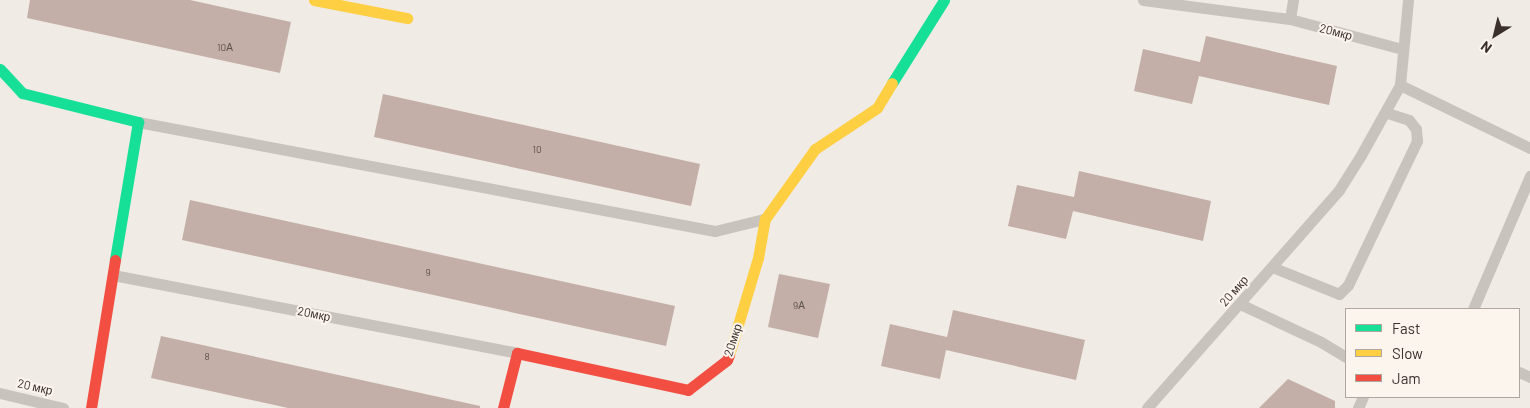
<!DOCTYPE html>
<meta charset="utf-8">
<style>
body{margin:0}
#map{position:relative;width:1530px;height:408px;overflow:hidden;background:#f0ebe5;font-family:Barlow,sans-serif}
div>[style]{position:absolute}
.building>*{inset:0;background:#c3afa7}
.lane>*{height:11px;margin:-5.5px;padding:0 5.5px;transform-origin:5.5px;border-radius:5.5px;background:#c9c3be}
.fast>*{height:11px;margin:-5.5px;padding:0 5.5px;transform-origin:5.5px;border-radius:5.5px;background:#16e098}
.slow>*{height:11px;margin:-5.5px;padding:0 5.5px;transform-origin:5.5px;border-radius:5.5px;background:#ffcf43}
.jam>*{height:11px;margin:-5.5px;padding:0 5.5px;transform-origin:5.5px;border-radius:5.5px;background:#f24e42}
span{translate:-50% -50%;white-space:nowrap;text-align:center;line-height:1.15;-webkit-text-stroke:4px #fbf5ee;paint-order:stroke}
.number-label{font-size:10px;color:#5d504a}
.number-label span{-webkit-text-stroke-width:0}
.street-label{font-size:12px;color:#3b302b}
.legend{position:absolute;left:1345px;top:308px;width:175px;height:90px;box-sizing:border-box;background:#fbf5ee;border:1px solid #aea6a0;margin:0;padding:6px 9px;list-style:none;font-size:15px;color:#3b302b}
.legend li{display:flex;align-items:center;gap:10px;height:25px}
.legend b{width:25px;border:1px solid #aea6a0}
.north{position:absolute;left:1470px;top:10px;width:50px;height:50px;-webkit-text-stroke:4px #fbf5ee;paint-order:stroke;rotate:216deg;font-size:14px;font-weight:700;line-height:20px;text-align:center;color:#3b302b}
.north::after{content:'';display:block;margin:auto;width:18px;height:22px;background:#3b302b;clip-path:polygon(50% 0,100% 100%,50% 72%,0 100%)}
</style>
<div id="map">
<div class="building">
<i style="clip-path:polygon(30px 0,190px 0,291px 22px,280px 73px,27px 18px)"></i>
<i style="clip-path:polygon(1206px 36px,1337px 66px,1329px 105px,1199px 76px,1192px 104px,1134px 91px,1143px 49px,1200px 62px)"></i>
<i style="clip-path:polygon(383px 94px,700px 164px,691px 206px,374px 137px)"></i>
<i style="clip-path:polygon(1079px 171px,1211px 201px,1203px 241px,1073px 211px,1066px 239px,1008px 226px,1017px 185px,1074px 197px)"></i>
<i style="clip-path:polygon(190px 200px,675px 306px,666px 346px,182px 240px)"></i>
<i style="clip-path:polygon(779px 274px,830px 284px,818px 338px,768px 327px)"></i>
<i style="clip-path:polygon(953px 310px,1085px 340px,1076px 380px,946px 350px,940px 379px,881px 366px,890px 324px,947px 337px)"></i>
<i style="clip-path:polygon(161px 336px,480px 406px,480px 408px,288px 408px,151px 378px)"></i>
<i style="clip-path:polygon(1288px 379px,1335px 401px,1335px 408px,1259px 408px)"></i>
</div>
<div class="lane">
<i style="left:1143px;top:0;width:148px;rotate:7.4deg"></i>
<i style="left:1290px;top:19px;width:116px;rotate:15deg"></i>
<i style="left:1290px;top:19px;width:19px;rotate:-81deg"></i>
<i style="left:1400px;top:85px;width:144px;rotate:25.9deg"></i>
<i style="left:138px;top:122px;width:587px;rotate:10.7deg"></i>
<i style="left:715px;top:231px;width:50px;rotate:-13.8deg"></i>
<i style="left:1272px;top:267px;width:72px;rotate:21.9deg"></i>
<i style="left:1339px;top:294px;width:13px;rotate:-45deg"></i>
<i style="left:1348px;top:285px;width:160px;rotate:-64.4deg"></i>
<i style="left:1417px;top:141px;width:12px;rotate:-95deg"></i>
<i style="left:1416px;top:129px;width:11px;rotate:-128deg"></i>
<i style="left:1409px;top:120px;width:23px;rotate:-162deg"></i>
<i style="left:113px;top:275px;width:411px;rotate:10.9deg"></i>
<i style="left:1240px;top:304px;width:89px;rotate:25.1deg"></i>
<i style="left:1321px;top:342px;width:29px;rotate:31deg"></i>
<i style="left:1473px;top:309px;width:145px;rotate:-66.8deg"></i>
<i style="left:1519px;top:372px;width:12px;rotate:24deg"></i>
<i style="left:0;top:393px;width:65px;rotate:13.4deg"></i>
<i style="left:1147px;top:408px;width:290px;rotate:-48.6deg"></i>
<i style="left:1339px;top:190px;width:41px;rotate:-57.8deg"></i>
<i style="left:1361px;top:155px;width:80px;rotate:-60.9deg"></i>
<i style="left:1400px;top:85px;width:85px;rotate:-84.6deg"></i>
<i style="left:1358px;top:408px;width:12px;rotate:-66deg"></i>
</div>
<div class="fast">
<i style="left:0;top:69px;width:33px;rotate:47deg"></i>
<i style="left:22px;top:93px;width:120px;rotate:14deg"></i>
<i style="left:138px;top:122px;width:140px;rotate:99.5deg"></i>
<i style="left:892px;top:83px;width:98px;rotate:-57.9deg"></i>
</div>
<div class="slow">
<i style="left:314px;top:0;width:95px;rotate:11deg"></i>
<i style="left:729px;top:355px;width:101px;rotate:-73.4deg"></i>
<i style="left:758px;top:258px;width:40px;rotate:-80deg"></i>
<i style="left:765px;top:219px;width:86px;rotate:-54.5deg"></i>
<i style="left:815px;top:149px;width:74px;rotate:-33.5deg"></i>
<i style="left:877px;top:108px;width:29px;rotate:-59deg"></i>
</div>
<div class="jam">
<i style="left:91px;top:408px;width:150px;rotate:-80.8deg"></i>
<i style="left:503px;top:408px;width:57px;rotate:-75.7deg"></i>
<i style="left:517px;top:353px;width:175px;rotate:12.2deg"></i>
<i style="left:688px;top:390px;width:49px;rotate:-37.6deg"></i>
<i style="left:727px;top:360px;width:5px;rotate:-68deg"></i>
</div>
<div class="number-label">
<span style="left:225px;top:48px">10А</span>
<span style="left:537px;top:150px">10</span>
<span style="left:428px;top:273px">9</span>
<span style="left:799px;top:306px">9А</span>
<span style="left:207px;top:357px">8</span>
</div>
<div class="street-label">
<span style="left:1336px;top:32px;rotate:15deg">20мкр</span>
<span style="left:1234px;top:291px;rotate:-49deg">20 мкр</span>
<span style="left:314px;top:314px;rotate:11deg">20мкр</span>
<span style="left:733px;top:340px;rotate:-72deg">20мкр</span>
<span style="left:35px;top:387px;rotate:13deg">20 мкр</span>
</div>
<ul class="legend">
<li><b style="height:6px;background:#16e098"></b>Fast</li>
<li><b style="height:6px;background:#ffcf43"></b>Slow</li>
<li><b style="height:6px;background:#f24e42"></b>Jam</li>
</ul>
<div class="north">N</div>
</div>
